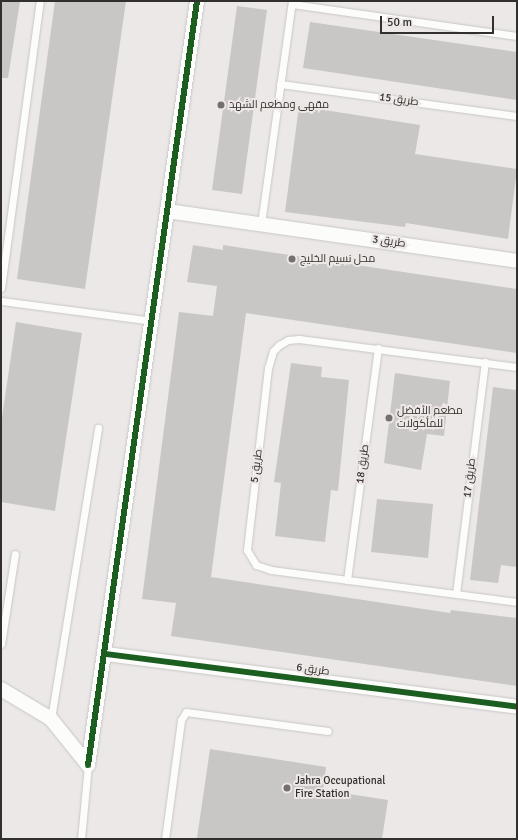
<!DOCTYPE html>
<meta charset="utf-8">
<style>
body{margin:0}
#map{position:relative;width:518px;height:840px;overflow:hidden;background:#ebe8e7;font-family:Signika,Cairo,sans-serif}
div>[style]{position:absolute}
.building>*{inset:0;background:#c9c7c6}
.roads{filter:drop-shadow(0 0 1px #c8c6c6) drop-shadow(0 0 1px #c8c6c6)}
.service>*{height:7px;margin:-3.5px;padding:0 3.5px;transform-origin:3.5px;border-radius:3.5px;background:#fcfcfb}
.minor>*{height:14px;margin:-7px;padding:0 7px;transform-origin:7px;border-radius:7px;background:#fcfcfb}
.cycleway>*{height:6px;margin:-3px;padding:0 3px;transform-origin:3px;border-radius:3px;background:#1b5e20}
.dots>*{width:11px;height:11px;translate:-50% -50%;box-sizing:border-box;border:2px solid #ede7e5;border-radius:50%}
span{translate:-50% -50%;white-space:nowrap;text-align:center;line-height:1.15;-webkit-text-stroke:4px #ede7e5;paint-order:stroke}
.street-label{font-size:11px;color:#32302f}
.poi-label{font-size:11px;color:#32302f}
.left{translate:0 -50%;text-align:left}
.frame{position:absolute;inset:0;border:2px solid #32302f;pointer-events:none}
.scale{position:absolute;left:380px;top:16px;width:114px;height:18px;box-sizing:border-box;border:2px solid #32302f;border-top:0;padding-left:5px;font-size:12px;line-height:14px;white-space:nowrap;color:#32302f;-webkit-text-stroke:3px #ede7e5;paint-order:stroke}
</style>
<div id="map">
<div class="building">
<i style="clip-path:polygon(1px 1px,20px 1px,8px 78px,1px 78px)"></i>
<i style="clip-path:polygon(55px 1px,126px 1px,85px 289px,17px 279px)"></i>
<i style="clip-path:polygon(237px 6px,267px 10px,242px 194px,212px 190px)"></i>
<i style="clip-path:polygon(310px 22px,517px 52px,517px 100px,303px 68px)"></i>
<i style="clip-path:polygon(299px 106px,420px 125px,415px 154px,517px 169px,508px 239px,406px 223px,405px 227px,285px 212px)"></i>
<i style="clip-path:polygon(193px 245px,223px 250px,223px 245px,517px 289px,517px 353px,246px 313px,211px 577px,450px 613px,451px 610px,517px 618px,517px 686px,171px 636px,176px 603px,142px 599px,179px 312px,213px 316px,217px 286px,187px 282px)"></i>
<i style="clip-path:polygon(16px 322px,82px 333px,55px 511px,1px 502px,1px 424px)"></i>
<i style="clip-path:polygon(291px 363px,322px 367px,321px 377px,349px 380px,338px 491px,331px 490px,325px 542px,275px 536px,281px 483px,274px 482px)"></i>
<i style="clip-path:polygon(395px 373px,450px 381px,444px 436px,427px 434px,421px 470px,384px 463px)"></i>
<i style="clip-path:polygon(493px 387px,517px 390px,517px 567px,501px 565px,498px 583px,470px 580px)"></i>
<i style="clip-path:polygon(377px 499px,433px 504px,428px 558px,371px 552px)"></i>
<i style="clip-path:polygon(210px 749px,326px 767px,323px 790px,388px 800px,382px 839px,197px 838px)"></i>
</div>
<div class="roads">
<div class="service">
<i style="left:292px;top:4px;width:227px;rotate:8.1deg"></i>
<i style="left:280px;top:84px;width:239px;rotate:7.7deg"></i>
<i style="left:261px;top:224px;width:225px;rotate:-82.1deg"></i>
<i style="left:1px;top:288px;width:290px;rotate:-82.3deg"></i>
<i style="left:1px;top:301px;width:152px;rotate:7.5deg"></i>
<i style="left:517px;top:367px;width:220px;rotate:-172.7deg"></i>
<i style="left:299px;top:339px;width:11px;rotate:175deg"></i>
<i style="left:288px;top:340px;width:10px;rotate:151deg"></i>
<i style="left:279px;top:345px;width:8px;rotate:135deg"></i>
<i style="left:273px;top:351px;width:18px;rotate:106deg"></i>
<i style="left:268px;top:368px;width:183px;rotate:96.6deg"></i>
<i style="left:247px;top:550px;width:17px;rotate:59deg"></i>
<i style="left:256px;top:565px;width:16px;rotate:18deg"></i>
<i style="left:271px;top:570px;width:248px;rotate:7.4deg"></i>
<i style="left:347px;top:580px;width:234px;rotate:-82.4deg"></i>
<i style="left:456px;top:594px;width:234px;rotate:-82.9deg"></i>
<i style="left:1px;top:644px;width:91px;rotate:-81.2deg"></i>
<i style="left:51px;top:719px;width:295px;rotate:-80.8deg"></i>
<i style="left:81px;top:839px;width:74px;rotate:-84.6deg"></i>
<i style="left:165px;top:839px;width:120px;rotate:-82.3deg"></i>
<i style="left:181px;top:720px;width:9px;rotate:-58deg"></i>
<i style="left:186px;top:712px;width:143px;rotate:7.6deg"></i>
</div>
<div class="minor">
<i style="left:167px;top:211px;width:354px;rotate:8.1deg"></i>
<i style="left:106px;top:654px;width:414px;rotate:7.3deg"></i>
<i style="left:1px;top:689px;width:58px;rotate:31deg"></i>
<i style="left:51px;top:719px;width:59px;rotate:51.2deg"></i>
<i style="left:88px;top:765px;width:772px;rotate:-81.88deg"></i>
</div>
</div>
<div class="cycleway">
<i style="left:106px;top:654px;width:414px;rotate:7.3deg"></i>
<i style="left:88px;top:765px;width:772px;rotate:-81.88deg"></i>
</div>
<div class="dots">
<i style="left:221px;top:105px;background:#73706f"></i>
<i style="left:292px;top:259px;background:#73706f"></i>
<i style="left:389px;top:418px;background:#73706f"></i>
<i style="left:287px;top:788px;background:#73706f"></i>
</div>
<div class="street-label">
<span style="left:399px;top:100px;rotate:8deg">طريق 15</span>
<span style="left:389px;top:242px;rotate:8deg">طريق 3</span>
<span style="left:363px;top:464px;rotate:-82deg">طريق 18</span>
<span style="left:257px;top:466px;rotate:-83deg">طريق 5</span>
<span style="left:470px;top:478px;rotate:-83deg">طريق 17</span>
<span style="left:313px;top:670px;rotate:8deg">طريق 6</span>
</div>
<div class="poi-label">
<span class="left" style="left:229px;top:105px">مقهى ومطعم الشهد</span>
<span class="left" style="left:300px;top:259px">محل نسيم الخليج</span>
<span class="left" style="left:397px;top:418px">مطعم الأفضل<br>للمأكولات</span>
<span class="left" style="left:295px;top:788px">Jahra Occupational<br>Fire Station</span>
</div>
<div class="frame"></div>
<div class="scale">50 m</div>
</div>
